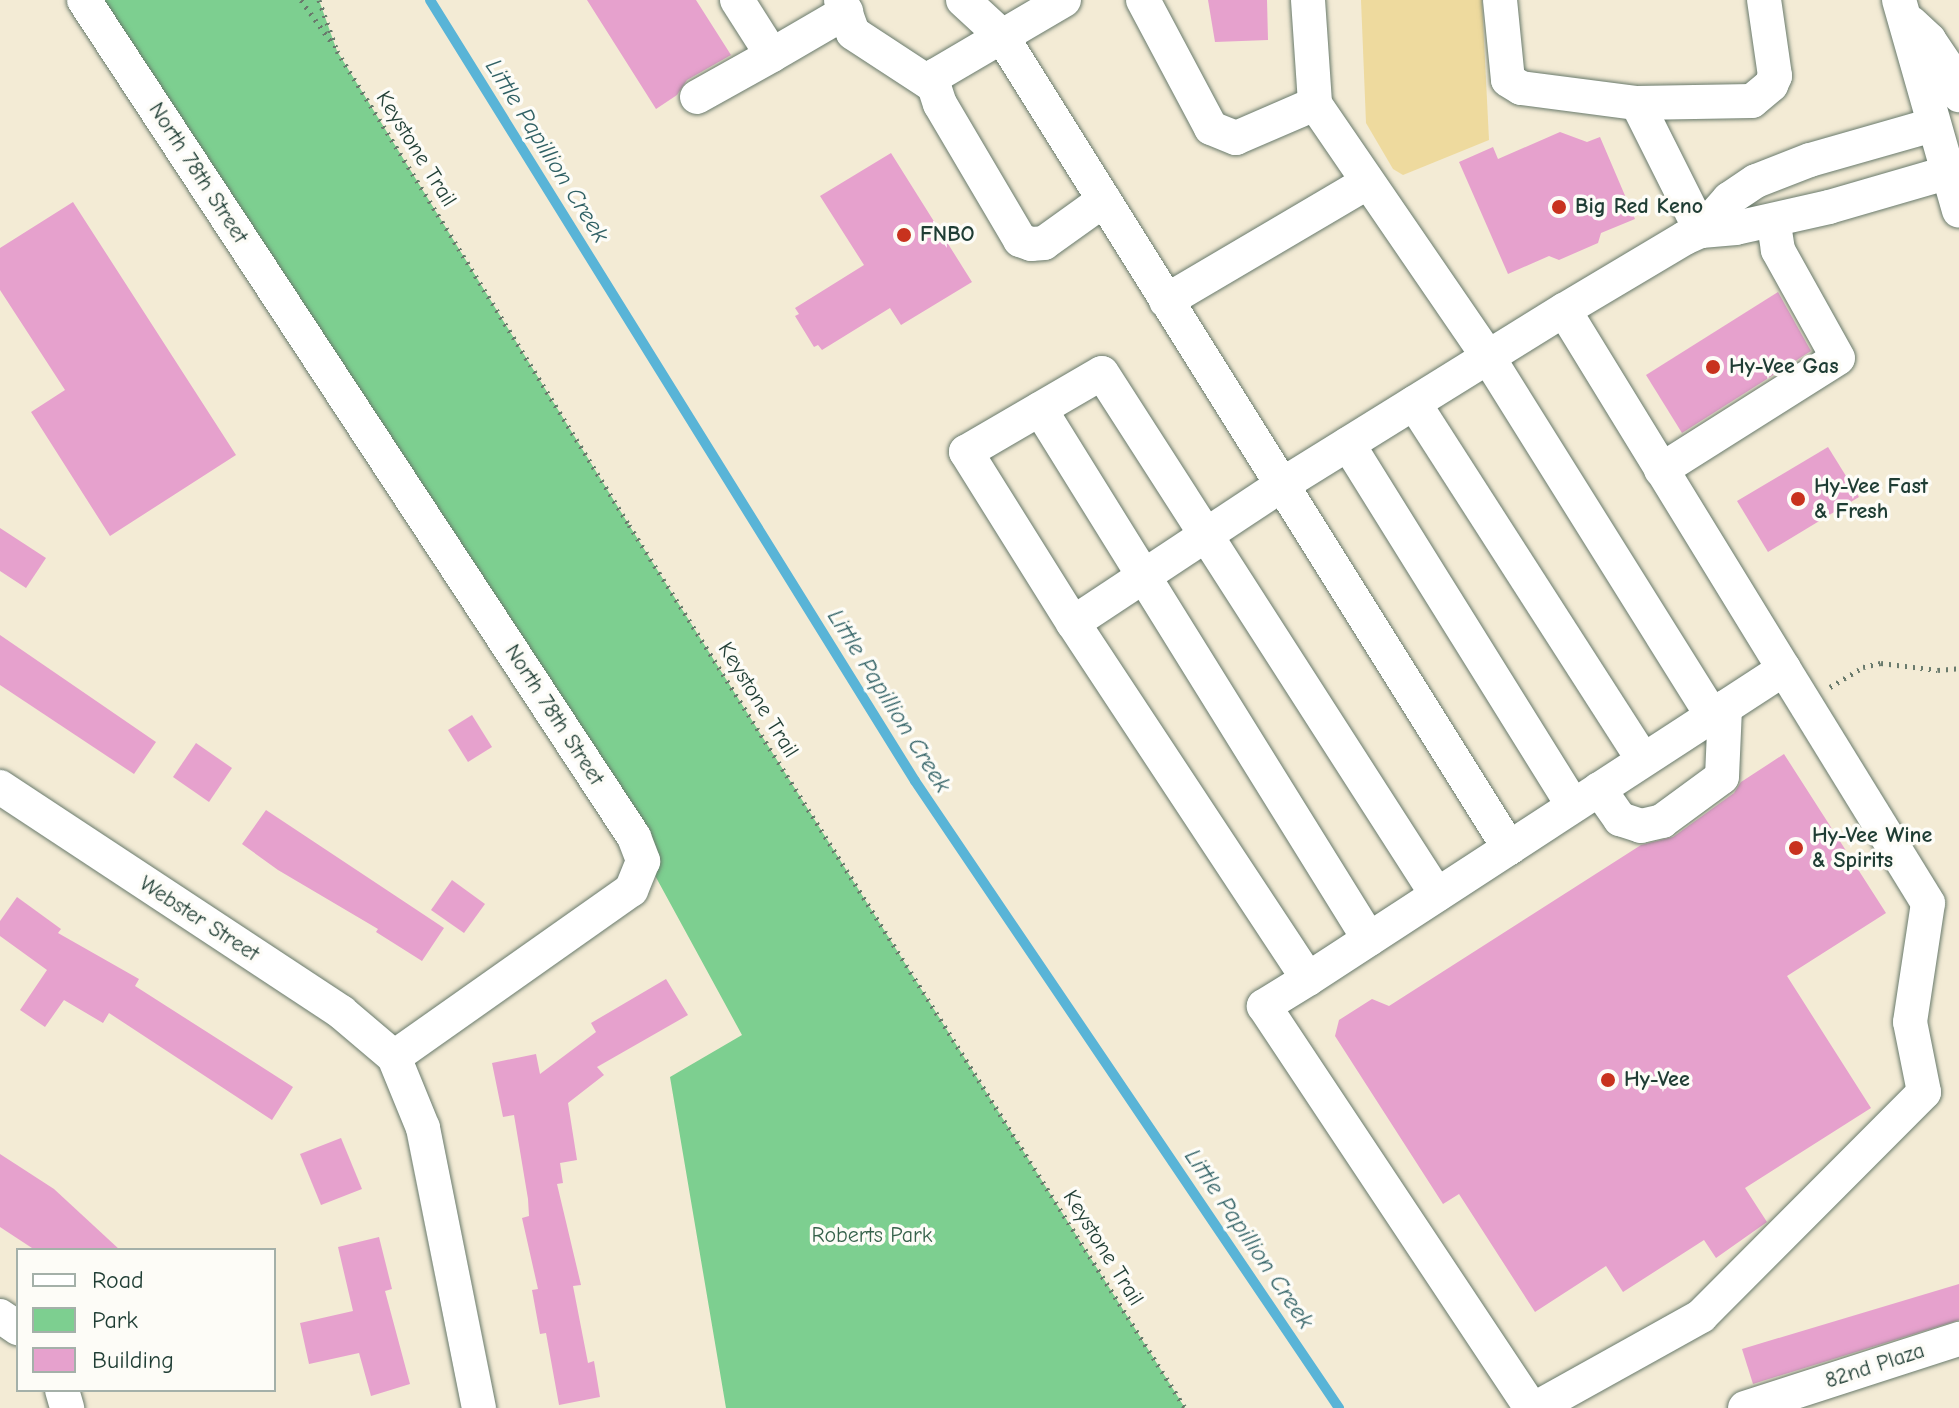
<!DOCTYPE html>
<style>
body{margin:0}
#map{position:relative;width:1959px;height:1408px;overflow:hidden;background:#f3ebd5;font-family:"Comic Neue",sans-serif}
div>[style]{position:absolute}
.green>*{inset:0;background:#7dcf90}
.sand>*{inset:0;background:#eeda9e}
.stream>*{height:10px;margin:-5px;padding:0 5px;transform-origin:5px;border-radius:5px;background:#59b4d7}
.building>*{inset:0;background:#e6a1cd}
.path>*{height:5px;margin-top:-2.5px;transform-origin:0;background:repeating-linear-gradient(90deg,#697a6c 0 2px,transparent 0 8px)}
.roads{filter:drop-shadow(0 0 2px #697a6c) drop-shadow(0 0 2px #697a6c)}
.minor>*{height:34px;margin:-17px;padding:0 17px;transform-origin:17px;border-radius:17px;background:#fff}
.dots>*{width:22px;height:22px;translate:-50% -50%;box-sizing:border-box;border:4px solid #fdfcf7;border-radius:50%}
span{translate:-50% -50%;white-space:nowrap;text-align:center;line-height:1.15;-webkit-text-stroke:7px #fdfcf7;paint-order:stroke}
.street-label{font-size:22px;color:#1f3d34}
.poi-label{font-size:22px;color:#1f3d34;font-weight:700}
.left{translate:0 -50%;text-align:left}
.park-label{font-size:22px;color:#36624b}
.water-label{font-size:24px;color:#306165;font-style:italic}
.legend{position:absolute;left:16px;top:1248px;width:260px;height:144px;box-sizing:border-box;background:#fdfcf7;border:2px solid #a4b0a9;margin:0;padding:10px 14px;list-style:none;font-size:24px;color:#1f3d34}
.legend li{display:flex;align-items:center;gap:16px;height:40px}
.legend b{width:40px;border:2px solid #a4b0a9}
</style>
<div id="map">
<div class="green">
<i style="clip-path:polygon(84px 0,319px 0,337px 51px,629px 525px,1185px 1408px,726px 1408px,670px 1077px,742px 1035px,634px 837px)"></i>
</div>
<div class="sand">
<i style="clip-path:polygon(1361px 0,1482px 0,1489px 140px,1403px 175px,1393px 169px,1366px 123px)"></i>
</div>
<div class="stream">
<i style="left:430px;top:0;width:919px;rotate:58.16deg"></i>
<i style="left:915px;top:781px;width:757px;rotate:55.93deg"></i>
</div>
<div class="building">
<i style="clip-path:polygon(587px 0,696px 0,731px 55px,687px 80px,677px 95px,656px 109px)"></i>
<i style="clip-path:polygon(1208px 0,1267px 0,1268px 40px,1215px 42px)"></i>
<i style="clip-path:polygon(1560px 132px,1587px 142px,1600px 137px,1635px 219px,1601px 233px,1598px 243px,1559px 260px,1549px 256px,1508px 274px,1459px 162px,1493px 147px,1498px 159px)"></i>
<i style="clip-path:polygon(891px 153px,972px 282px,901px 325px,890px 308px,822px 350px,818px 345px,814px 347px,795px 316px,799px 314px,795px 308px,864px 265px,820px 196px)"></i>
<i style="clip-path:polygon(73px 202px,236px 455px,110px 536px,31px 412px,65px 390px,0 290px,0 248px)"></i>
<i style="clip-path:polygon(1778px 292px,1811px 351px,1682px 433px,1646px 375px)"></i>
<i style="clip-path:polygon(1828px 447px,1859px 497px,1768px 552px,1737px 501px)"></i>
<i style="clip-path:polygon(0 528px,46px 558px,26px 588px,0 571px)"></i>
<i style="clip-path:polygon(0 635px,156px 742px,134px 774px,0 685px)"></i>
<i style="clip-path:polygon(472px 715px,492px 747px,468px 762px,448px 730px)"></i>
<i style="clip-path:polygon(196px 743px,232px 768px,209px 802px,173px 777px)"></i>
<i style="clip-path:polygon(1784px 754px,1886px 913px,1787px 976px,1871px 1108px,1745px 1188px,1767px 1222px,1716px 1258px,1704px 1240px,1623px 1292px,1606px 1266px,1535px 1312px,1459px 1194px,1443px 1204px,1335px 1036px,1339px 1020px,1372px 999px,1389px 1006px,1641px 845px,1673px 837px,1734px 793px,1741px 782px)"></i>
<i style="clip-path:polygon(266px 810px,444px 928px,422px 961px,376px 932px,378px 929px,278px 870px,242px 844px)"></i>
<i style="clip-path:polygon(452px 880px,485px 904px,464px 933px,431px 910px)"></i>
<i style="clip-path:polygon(17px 897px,61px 929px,58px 933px,139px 979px,135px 986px,293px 1087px,272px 1120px,109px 1013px,103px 1023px,64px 1000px,45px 1027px,20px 1010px,47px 970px,0 936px,0 921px)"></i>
<i style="clip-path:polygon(666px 979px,688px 1015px,597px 1067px,604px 1075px,568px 1103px,577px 1160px,560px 1163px,563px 1183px,557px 1184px,581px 1285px,573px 1286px,588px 1363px,594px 1361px,600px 1397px,559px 1405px,546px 1333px,540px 1334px,532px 1290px,538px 1289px,522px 1218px,529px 1216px,528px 1199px,514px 1115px,503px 1117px,492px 1063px,536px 1054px,540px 1074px,596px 1032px,591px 1023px)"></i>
<i style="clip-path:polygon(341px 1138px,362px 1189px,321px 1205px,300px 1154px)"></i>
<i style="clip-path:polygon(0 1154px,54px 1189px,120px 1250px,35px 1250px,0 1227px)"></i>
<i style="clip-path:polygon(379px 1237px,392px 1289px,385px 1291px,410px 1384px,371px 1396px,359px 1353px,309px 1364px,300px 1323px,353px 1311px,338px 1247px)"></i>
<i style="clip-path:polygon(1959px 1284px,1959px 1320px,1753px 1384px,1742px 1349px)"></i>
</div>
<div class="path">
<i style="left:301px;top:0;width:53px;rotate:54.2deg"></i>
<i style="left:319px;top:0;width:54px;rotate:70.6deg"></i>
<i style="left:337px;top:51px;width:557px;rotate:58.37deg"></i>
<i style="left:629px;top:525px;width:1043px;rotate:57.8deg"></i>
<i style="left:1830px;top:687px;width:39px;rotate:-31deg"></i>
<i style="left:1863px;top:667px;width:18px;rotate:-13deg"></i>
<i style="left:1881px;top:663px;width:57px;rotate:7deg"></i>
<i style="left:1938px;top:670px;width:21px;rotate:-5deg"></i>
</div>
<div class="roads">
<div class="minor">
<i style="left:84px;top:0;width:1002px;rotate:56.69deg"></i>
<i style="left:634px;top:837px;width:26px;rotate:69deg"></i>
<i style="left:643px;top:861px;width:31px;rotate:112deg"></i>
<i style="left:631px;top:890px;width:290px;rotate:144.8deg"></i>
<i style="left:737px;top:0;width:65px;rotate:57.5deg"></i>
<i style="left:772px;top:55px;width:86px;rotate:-30.2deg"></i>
<i style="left:841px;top:0;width:35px;rotate:70deg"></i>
<i style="left:853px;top:33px;width:97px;rotate:33.2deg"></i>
<i style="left:963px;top:0;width:52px;rotate:42.6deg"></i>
<i style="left:1001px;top:35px;width:959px;rotate:58deg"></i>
<i style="left:1064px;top:0;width:148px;rotate:149.6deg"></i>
<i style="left:936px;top:75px;width:11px;rotate:100deg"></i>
<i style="left:934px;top:86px;width:19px;rotate:72deg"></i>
<i style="left:940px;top:104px;width:158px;rotate:59.5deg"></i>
<i style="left:1020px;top:240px;width:12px;rotate:20deg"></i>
<i style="left:1031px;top:244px;width:13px;rotate:-4deg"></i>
<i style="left:1044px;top:243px;width:74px;rotate:-35.6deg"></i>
<i style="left:1143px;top:0;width:145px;rotate:62deg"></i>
<i style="left:1211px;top:128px;width:27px;rotate:22deg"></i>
<i style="left:1236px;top:138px;width:86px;rotate:-23.3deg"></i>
<i style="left:1308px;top:0;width:104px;rotate:86.1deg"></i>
<i style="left:1315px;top:104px;width:306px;rotate:55.6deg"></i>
<i style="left:1488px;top:357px;width:423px;rotate:58deg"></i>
<i style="left:1500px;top:0;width:80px;rotate:84.3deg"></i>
<i style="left:1508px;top:80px;width:15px;rotate:32deg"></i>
<i style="left:1521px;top:88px;width:117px;rotate:7.4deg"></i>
<i style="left:1637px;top:103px;width:115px;rotate:-1deg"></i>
<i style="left:1752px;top:101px;width:25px;rotate:-40deg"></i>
<i style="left:1771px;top:85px;width:10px;rotate:-66deg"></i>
<i style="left:1775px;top:76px;width:77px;rotate:-98.2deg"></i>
<i style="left:1899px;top:0;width:219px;rotate:74.1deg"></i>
<i style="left:1911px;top:23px;width:25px;rotate:43deg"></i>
<i style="left:1929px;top:40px;width:45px;rotate:56deg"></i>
<i style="left:1954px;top:77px;width:19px;rotate:74deg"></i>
<i style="left:697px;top:97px;width:86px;rotate:-29.2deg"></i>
<i style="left:1637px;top:103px;width:143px;rotate:63.4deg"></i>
<i style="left:1701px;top:231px;width:43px;rotate:-48.8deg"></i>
<i style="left:1729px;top:199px;width:32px;rotate:-34deg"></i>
<i style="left:1756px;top:181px;width:58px;rotate:-21.3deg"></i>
<i style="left:1810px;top:160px;width:128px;rotate:-15.9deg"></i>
<i style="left:1166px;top:301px;width:234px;rotate:-30.5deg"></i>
<i style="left:1564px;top:310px;width:421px;rotate:58.5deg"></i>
<i style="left:1784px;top:669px;width:568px;rotate:146.93deg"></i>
<i style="left:1308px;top:979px;width:427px;rotate:-123.4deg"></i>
<i style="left:1073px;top:623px;width:248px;rotate:-33.5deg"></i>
<i style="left:1280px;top:486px;width:334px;rotate:-31.8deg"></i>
<i style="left:1564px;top:310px;width:141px;rotate:-30.8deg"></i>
<i style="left:1685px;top:238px;width:17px;rotate:-24deg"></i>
<i style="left:1701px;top:231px;width:35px;rotate:-5deg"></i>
<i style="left:1736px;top:228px;width:95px;rotate:-12.7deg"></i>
<i style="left:1829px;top:207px;width:122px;rotate:-16.2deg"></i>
<i style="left:1414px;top:403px;width:424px;rotate:57.3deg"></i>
<i style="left:1040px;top:409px;width:624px;rotate:58.17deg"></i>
<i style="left:1348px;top:444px;width:426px;rotate:58.1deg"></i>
<i style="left:1661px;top:470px;width:209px;rotate:-32.3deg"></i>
<i style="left:1838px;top:358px;width:124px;rotate:-119.1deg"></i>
<i style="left:1778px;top:250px;width:30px;rotate:-99deg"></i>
<i style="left:1073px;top:623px;width:202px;rotate:-122deg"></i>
<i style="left:966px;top:452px;width:157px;rotate:-30.2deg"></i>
<i style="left:1102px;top:373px;width:620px;rotate:57.31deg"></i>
<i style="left:0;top:787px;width:409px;rotate:33.4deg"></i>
<i style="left:341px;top:1012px;width:70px;rotate:40.3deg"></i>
<i style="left:394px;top:1057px;width:77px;rotate:67.8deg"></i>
<i style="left:423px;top:1128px;width:286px;rotate:78.7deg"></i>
<i style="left:1599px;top:789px;width:37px;rotate:55deg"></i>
<i style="left:1620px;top:819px;width:22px;rotate:18deg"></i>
<i style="left:1641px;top:826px;width:22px;rotate:-13deg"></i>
<i style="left:1662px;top:821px;width:74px;rotate:-36.3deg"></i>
<i style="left:1722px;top:777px;width:70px;rotate:-87.5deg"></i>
<i style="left:1308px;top:979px;width:52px;rotate:148.5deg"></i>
<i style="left:1264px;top:1006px;width:483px;rotate:56.4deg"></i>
<i style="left:0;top:1316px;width:22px;rotate:34deg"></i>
<i style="left:62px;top:1390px;width:19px;rotate:74deg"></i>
<i style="left:1536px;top:1408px;width:189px;rotate:-29.1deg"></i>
<i style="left:1701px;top:1316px;width:316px;rotate:-45.1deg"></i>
<i style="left:1924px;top:1092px;width:71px;rotate:-101.3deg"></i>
<i style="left:1910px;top:1022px;width:120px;rotate:-81.4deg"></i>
<i style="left:1928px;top:903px;width:275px;rotate:-121.6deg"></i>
<i style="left:1745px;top:1408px;width:225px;rotate:-17.9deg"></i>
</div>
</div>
<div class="dots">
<i style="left:1559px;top:207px;background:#c8321e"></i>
<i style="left:904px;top:235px;background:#c8321e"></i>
<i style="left:1713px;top:367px;background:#c8321e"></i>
<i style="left:1798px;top:499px;background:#c8321e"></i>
<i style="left:1796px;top:848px;background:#c8321e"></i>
<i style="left:1608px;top:1080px;background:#c8321e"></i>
</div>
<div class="street-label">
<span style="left:416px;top:149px;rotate:58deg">Keystone Trail</span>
<span style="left:198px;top:173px;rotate:57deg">North 78th Street</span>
<span style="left:758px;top:700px;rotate:58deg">Keystone Trail</span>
<span style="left:554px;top:715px;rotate:57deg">North 78th Street</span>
<span style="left:199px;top:919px;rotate:33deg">Webster Street</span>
<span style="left:1103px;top:1248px;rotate:58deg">Keystone Trail</span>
<span style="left:1875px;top:1366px;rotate:-18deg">82nd Plaza</span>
</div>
<div class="poi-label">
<span class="left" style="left:1575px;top:207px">Big Red Keno</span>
<span class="left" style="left:920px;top:235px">FNBO</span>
<span class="left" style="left:1729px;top:367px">Hy-Vee Gas</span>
<span class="left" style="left:1814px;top:499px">Hy-Vee Fast<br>&amp; Fresh</span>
<span class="left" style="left:1812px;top:848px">Hy-Vee Wine<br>&amp; Spirits</span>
<span class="left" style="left:1624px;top:1080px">Hy-Vee</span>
</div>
<div class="park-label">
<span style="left:872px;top:1236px">Roberts Park</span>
</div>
<div class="water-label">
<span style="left:547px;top:151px;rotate:58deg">Little Papillion Creek</span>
<span style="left:889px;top:701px;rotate:58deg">Little Papillion Creek</span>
<span style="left:1249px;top:1239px;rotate:56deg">Little Papillion Creek</span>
</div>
<ul class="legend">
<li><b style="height:10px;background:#fff"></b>Road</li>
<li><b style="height:22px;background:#7dcf90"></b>Park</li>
<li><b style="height:22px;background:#e6a1cd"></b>Building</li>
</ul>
</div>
